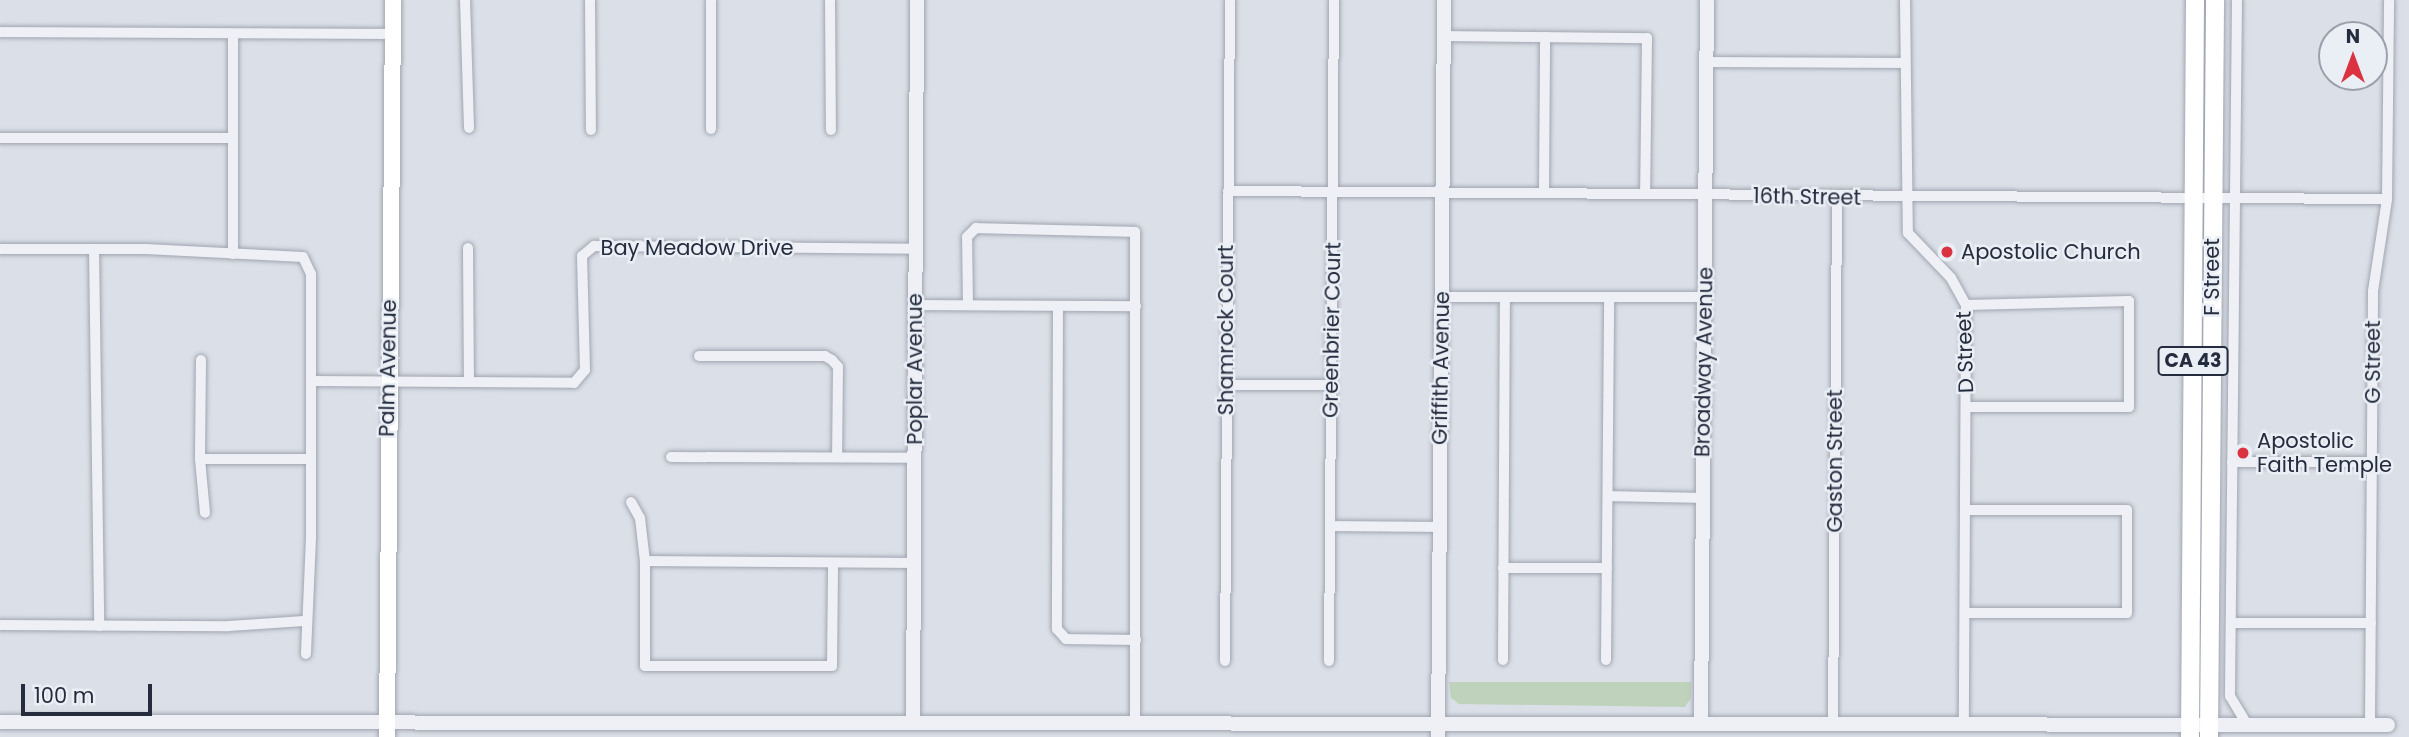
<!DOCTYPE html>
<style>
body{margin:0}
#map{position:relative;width:2409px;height:737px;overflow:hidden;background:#dbdfe7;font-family:Poppins,sans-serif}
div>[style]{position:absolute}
.green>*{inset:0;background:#bfd2bb}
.roads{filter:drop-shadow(0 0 2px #a0a6b1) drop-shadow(0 0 2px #a0a6b1)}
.minor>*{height:10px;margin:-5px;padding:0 5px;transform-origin:5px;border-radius:5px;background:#eef0f5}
.tertiary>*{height:14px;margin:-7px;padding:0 7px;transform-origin:7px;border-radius:7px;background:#eef0f5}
.secondary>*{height:16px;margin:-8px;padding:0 8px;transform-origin:8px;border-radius:8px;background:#fff}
.primary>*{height:18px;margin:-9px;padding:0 9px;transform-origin:9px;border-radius:9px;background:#fff}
.dots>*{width:19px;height:19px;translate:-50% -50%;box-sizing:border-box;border:4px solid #eaeef5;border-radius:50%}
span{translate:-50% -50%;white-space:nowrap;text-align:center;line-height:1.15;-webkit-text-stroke:5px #eaeef5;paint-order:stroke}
.shield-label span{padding:2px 5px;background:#eaeef5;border:2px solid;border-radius:5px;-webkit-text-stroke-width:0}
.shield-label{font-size:19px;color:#242c3e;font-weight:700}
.street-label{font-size:21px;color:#242c3e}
.poi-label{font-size:21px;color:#242c3e}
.left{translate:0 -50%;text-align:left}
.north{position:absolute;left:2318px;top:21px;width:70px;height:70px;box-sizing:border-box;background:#eaeef5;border:2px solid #9ba0ac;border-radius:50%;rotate:0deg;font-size:19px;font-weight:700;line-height:28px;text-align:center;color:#242c3e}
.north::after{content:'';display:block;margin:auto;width:24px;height:32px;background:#da3240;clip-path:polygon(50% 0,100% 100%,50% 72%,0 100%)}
.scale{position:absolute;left:21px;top:684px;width:131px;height:32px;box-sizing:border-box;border:4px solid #242c3e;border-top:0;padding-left:9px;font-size:21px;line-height:24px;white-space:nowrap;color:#242c3e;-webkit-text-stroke:5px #eaeef5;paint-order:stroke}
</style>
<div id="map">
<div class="green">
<i style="clip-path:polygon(1449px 682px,1691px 682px,1691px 698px,1685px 707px,1459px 704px,1451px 698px)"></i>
</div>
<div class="roads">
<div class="minor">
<i style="left:465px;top:0;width:128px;rotate:88.2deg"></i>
<i style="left:590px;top:0;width:130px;rotate:89.6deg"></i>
<i style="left:830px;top:0;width:130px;rotate:89.6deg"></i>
<i style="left:1905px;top:0;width:233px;rotate:89.3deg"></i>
<i style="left:1908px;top:233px;width:62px;rotate:46.3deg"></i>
<i style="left:1951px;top:278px;width:31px;rotate:61deg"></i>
<i style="left:1966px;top:305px;width:419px;rotate:90.3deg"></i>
<i style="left:2237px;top:0;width:696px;rotate:90.58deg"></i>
<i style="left:2230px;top:696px;width:31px;rotate:59deg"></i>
<i style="left:0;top:32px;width:392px;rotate:0.3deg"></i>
<i style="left:1444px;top:36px;width:203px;rotate:0.6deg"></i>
<i style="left:1647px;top:38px;width:155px;rotate:90.7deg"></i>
<i style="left:1706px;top:62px;width:198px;rotate:0.3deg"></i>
<i style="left:711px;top:129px;width:129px;rotate:-90deg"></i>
<i style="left:0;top:138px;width:233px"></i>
<i style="left:1228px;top:191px;width:1159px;rotate:0.4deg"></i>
<i style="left:1544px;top:192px;width:155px;rotate:-89.6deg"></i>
<i style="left:468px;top:248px;width:134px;rotate:89.6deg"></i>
<i style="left:0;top:249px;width:146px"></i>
<i style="left:146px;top:249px;width:157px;rotate:2.9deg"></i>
<i style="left:303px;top:257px;width:19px;rotate:65deg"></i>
<i style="left:311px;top:274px;width:264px;rotate:90deg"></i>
<i style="left:311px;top:538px;width:116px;rotate:92.5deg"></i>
<i style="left:94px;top:249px;width:377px;rotate:89.2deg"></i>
<i style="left:233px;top:254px;width:220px;rotate:-90deg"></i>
<i style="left:1442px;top:297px;width:263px"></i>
<i style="left:916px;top:305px;width:220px;rotate:0.3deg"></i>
<i style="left:968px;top:305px;width:68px;rotate:-90.8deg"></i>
<i style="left:967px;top:237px;width:13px;rotate:-45deg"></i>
<i style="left:976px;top:228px;width:159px;rotate:1.4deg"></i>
<i style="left:1135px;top:232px;width:490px;rotate:90deg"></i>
<i style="left:1966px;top:305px;width:163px;rotate:-1.4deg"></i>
<i style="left:2129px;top:301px;width:106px;rotate:90deg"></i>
<i style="left:2129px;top:407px;width:162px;rotate:180deg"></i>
<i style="left:1058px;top:306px;width:323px;rotate:90.2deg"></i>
<i style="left:1057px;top:629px;width:13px;rotate:48deg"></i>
<i style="left:1066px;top:639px;width:70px;rotate:0.8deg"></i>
<i style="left:699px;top:356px;width:126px"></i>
<i style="left:825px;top:356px;width:8px;rotate:30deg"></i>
<i style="left:832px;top:360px;width:9px;rotate:49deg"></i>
<i style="left:838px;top:367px;width:90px;rotate:90.6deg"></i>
<i style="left:201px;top:360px;width:99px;rotate:90.6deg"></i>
<i style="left:200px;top:459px;width:54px;rotate:84.7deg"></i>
<i style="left:311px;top:381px;width:263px;rotate:0.4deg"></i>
<i style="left:574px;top:383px;width:17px;rotate:-50deg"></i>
<i style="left:585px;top:370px;width:114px;rotate:-91.5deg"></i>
<i style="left:582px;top:256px;width:16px;rotate:-40deg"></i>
<i style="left:594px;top:246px;width:322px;rotate:0.5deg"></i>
<i style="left:1226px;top:385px;width:105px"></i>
<i style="left:671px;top:457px;width:244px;rotate:0.2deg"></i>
<i style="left:200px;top:459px;width:111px"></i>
<i style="left:2232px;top:462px;width:140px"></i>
<i style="left:1608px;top:496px;width:94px;rotate:1.2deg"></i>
<i style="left:631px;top:502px;width:18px;rotate:61deg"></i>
<i style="left:640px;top:518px;width:43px;rotate:83.4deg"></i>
<i style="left:645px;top:561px;width:105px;rotate:90deg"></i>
<i style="left:645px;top:666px;width:187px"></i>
<i style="left:832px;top:666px;width:103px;rotate:-89.4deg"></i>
<i style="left:1330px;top:526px;width:109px;rotate:0.5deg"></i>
<i style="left:645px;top:561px;width:268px;rotate:0.4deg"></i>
<i style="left:1503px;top:568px;width:104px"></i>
<i style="left:1965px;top:613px;width:162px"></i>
<i style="left:2127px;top:613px;width:103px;rotate:-90deg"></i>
<i style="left:2127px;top:510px;width:161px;rotate:180deg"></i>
<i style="left:2231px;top:623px;width:140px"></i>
<i style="left:0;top:625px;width:229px;rotate:0.3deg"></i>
<i style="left:229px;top:626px;width:75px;rotate:-3.8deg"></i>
<i style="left:1503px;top:660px;width:363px;rotate:-89.7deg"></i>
<i style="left:1606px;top:660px;width:363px;rotate:-89.5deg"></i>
<i style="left:1225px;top:661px;width:661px;rotate:-89.57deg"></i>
<i style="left:1329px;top:661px;width:661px;rotate:-89.57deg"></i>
<i style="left:1833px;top:724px;width:526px;rotate:-89.56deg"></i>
<i style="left:2370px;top:725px;width:434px;rotate:-89.6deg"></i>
<i style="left:2373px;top:291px;width:93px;rotate:-81.3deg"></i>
<i style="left:2387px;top:199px;width:199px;rotate:-89.4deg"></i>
</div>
<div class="tertiary">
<i style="left:0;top:722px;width:2388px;rotate:0.07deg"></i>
<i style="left:913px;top:722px;width:722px;rotate:-89.68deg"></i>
<i style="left:1701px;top:724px;width:724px;rotate:-89.53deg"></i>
<i style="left:1438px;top:737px;width:737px;rotate:-89.53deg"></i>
</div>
<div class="secondary">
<i style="left:387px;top:737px;width:737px;rotate:-89.53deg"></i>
</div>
<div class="primary">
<i style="left:2190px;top:737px;width:737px;rotate:-89.61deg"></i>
<i style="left:2209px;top:737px;width:737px;rotate:-89.53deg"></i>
</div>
</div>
<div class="dots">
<i style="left:1947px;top:252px;background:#da3240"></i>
<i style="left:2243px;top:453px;background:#da3240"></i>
</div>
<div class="shield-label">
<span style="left:2193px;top:361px">CA 43</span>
</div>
<div class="street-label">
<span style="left:1807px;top:197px;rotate:1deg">16th Street</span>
<span style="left:697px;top:248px">Bay Meadow Drive</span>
<span style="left:2212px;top:277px;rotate:-90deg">F Street</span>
<span style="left:1226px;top:330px;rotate:-90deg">Shamrock Court</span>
<span style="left:1332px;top:330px;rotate:-89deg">Greenbrier Court</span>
<span style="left:1965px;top:352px;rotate:-92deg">D Street</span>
<span style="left:1704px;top:362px;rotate:-89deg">Broadway Avenue</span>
<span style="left:2373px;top:362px;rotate:-90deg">G Street</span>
<span style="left:388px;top:368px;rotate:-89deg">Palm Avenue</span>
<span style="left:1441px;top:368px;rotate:-89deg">Griffith Avenue</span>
<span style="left:915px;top:369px;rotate:-90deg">Poplar Avenue</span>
<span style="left:1835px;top:461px;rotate:-90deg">Gaston Street</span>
</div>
<div class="poi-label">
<span class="left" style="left:1961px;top:252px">Apostolic Church</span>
<span class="left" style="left:2257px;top:453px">Apostolic<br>Faith Temple</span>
</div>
<div class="north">N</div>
<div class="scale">100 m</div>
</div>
